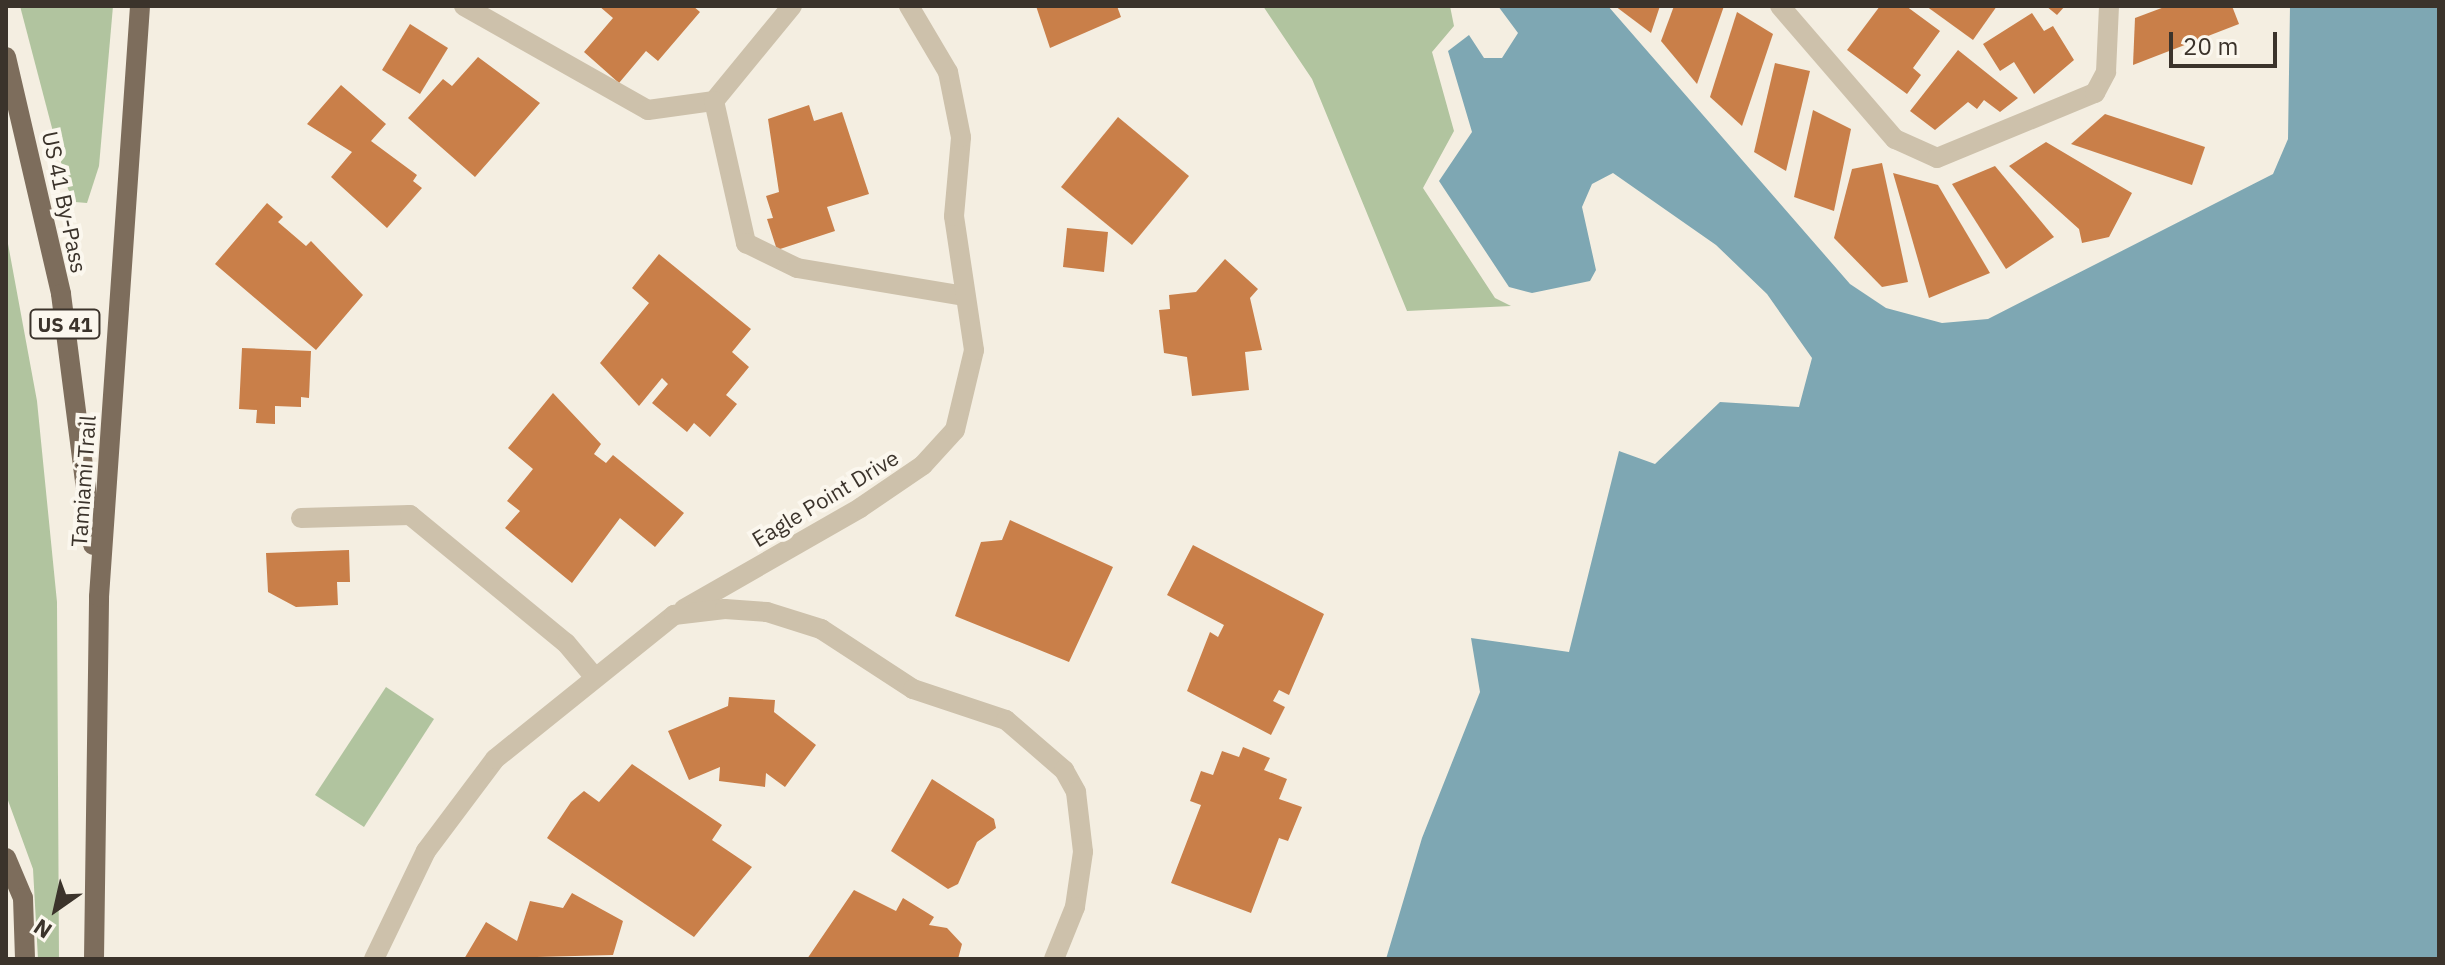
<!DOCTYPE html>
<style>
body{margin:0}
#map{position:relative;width:2445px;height:965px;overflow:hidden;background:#f4eee1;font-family:"IBM Plex Sans",sans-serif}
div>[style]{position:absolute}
.green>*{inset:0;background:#b1c49f}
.water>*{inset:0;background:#7ea7b3}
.building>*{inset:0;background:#c97f49}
.lane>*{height:20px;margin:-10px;padding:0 10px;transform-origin:10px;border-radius:10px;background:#cdc1ab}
.street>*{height:20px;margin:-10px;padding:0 10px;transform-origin:10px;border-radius:10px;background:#cdc1ab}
.primary>*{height:20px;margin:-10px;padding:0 10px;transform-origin:10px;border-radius:10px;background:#7d6d5c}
span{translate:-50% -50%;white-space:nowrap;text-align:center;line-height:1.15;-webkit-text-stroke:8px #fbf7ee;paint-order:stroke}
.shield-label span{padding:2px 6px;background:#fbf7ee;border:2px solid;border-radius:6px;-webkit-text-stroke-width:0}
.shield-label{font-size:20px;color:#3b332b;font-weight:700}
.street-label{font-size:22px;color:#3b332b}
.frame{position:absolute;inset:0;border:8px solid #3b332b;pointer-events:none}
.north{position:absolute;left:16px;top:869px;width:80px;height:80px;-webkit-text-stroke:6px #fbf7ee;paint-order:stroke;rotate:214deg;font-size:22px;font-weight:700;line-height:32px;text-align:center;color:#3b332b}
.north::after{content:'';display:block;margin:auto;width:28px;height:36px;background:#3b332b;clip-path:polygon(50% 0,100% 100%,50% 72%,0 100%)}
.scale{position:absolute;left:2169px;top:32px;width:108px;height:36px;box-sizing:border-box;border:4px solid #3b332b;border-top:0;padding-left:10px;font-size:24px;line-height:28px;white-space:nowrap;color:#3b332b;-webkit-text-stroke:6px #fbf7ee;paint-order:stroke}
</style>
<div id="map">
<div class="green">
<i style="clip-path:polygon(20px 6px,113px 6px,99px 166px,87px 203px,75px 202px,68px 189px)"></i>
<i style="clip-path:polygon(1263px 6px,1450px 6px,1454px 26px,1432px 52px,1454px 131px,1423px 188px,1495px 298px,1511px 306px,1407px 311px,1312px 79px)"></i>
<i style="clip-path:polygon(6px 233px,37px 401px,57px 602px,59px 959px,38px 959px,33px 869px,6px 795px)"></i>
<i style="clip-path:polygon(386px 687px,434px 719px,364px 827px,315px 795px)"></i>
</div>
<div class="water">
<i style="clip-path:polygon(1498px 6px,1608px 6px,1850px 284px,1886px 308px,1942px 323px,1988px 319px,2273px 174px,2288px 139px,2290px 6px,2439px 6px,2439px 959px,1386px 959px,1422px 838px,1480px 692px,1471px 638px,1569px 652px,1619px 451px,1655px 464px,1720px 402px,1799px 407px,1812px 358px,1767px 294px,1716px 245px,1613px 173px,1592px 184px,1582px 207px,1596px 270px,1590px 281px,1532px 293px,1509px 287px,1439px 181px,1472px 132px,1448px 51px,1469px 35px,1484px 58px,1502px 58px,1518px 33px)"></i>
</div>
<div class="building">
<i style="clip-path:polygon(599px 6px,693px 6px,700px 12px,658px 61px,646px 51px,619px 83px,584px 52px,613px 18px)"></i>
<i style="clip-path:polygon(1036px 6px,1117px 6px,1121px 17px,1050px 48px)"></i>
<i style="clip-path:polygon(1615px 6px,1660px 6px,1651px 33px)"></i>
<i style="clip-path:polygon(1674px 6px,1724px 6px,1697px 84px,1661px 41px)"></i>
<i style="clip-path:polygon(1880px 6px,1906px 6px,1940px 31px,1913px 68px,1921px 75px,1907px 94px,1847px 50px)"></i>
<i style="clip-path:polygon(1926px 6px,1997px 6px,1973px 40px)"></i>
<i style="clip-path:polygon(2046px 6px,2065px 6px,2057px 15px)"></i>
<i style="clip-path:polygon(2167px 6px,2232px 6px,2239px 24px,2133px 65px,2135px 18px)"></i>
<i style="clip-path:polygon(1737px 12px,1773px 34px,1742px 126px,1710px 97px)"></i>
<i style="clip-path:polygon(2032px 13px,2044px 31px,2053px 26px,2074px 60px,2034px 94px,2014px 62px,2000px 71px,1983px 44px)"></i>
<i style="clip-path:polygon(410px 24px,448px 48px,420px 94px,382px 70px)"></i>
<i style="clip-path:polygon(1958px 50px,2018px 98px,2000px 112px,1984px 100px,1977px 109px,1968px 102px,1935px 130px,1910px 111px)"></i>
<i style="clip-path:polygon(478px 57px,540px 103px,475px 177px,408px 118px,443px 79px,452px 86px)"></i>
<i style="clip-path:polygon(1775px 63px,1810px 71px,1786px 171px,1754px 152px)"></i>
<i style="clip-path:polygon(341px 85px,386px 124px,371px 141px,417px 175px,413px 181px,422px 188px,387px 228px,331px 177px,352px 152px,307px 124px)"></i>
<i style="clip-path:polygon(809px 105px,814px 121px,842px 112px,869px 194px,827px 207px,835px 231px,777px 250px,767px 219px,773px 218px,766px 196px,779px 192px,768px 119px)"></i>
<i style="clip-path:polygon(1813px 110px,1851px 129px,1834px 211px,1794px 197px)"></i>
<i style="clip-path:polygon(2105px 114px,2205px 147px,2192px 185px,2071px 144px)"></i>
<i style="clip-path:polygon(1118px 117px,1189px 176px,1132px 245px,1061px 187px)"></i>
<i style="clip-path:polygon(2046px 142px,2132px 193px,2109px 237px,2082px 243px,2079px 229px,2009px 166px)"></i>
<i style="clip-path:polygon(1882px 163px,1908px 282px,1882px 287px,1834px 238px,1852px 169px)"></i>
<i style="clip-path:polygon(1995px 166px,2054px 237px,2006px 269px,1952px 184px)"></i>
<i style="clip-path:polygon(1893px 173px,1938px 185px,1990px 273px,1929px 298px)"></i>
<i style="clip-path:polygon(267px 203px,283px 217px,278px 222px,306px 246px,311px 241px,363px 295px,316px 350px,215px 264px)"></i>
<i style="clip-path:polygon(1067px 228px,1108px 232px,1104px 272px,1063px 267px)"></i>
<i style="clip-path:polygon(659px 254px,751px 329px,732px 352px,749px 367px,726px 395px,737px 404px,710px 437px,694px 423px,687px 432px,652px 403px,668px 384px,662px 378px,639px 406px,600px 363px,649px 303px,632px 288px)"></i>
<i style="clip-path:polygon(1225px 259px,1258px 289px,1250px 298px,1262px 350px,1245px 352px,1249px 390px,1192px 396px,1187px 357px,1164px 353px,1159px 310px,1170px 309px,1169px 295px,1196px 292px)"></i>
<i style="clip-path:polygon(242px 348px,311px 351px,309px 398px,301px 397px,301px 407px,275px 406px,275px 424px,256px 423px,257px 410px,239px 409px)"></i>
<i style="clip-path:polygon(553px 393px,601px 444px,594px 454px,606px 463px,613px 455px,684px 513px,655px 547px,620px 518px,572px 583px,505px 528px,520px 511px,507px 501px,533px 469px,508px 448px)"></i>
<i style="clip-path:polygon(1010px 520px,1113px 567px,1069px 662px,955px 616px,981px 542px,1002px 540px)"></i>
<i style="clip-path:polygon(1193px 545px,1324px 614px,1289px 695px,1279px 690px,1273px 701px,1285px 707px,1271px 735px,1187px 691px,1210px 632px,1218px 637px,1224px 625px,1167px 595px)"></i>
<i style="clip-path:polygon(349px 550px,350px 582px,337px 582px,338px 605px,296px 607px,268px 592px,266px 553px)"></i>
<i style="clip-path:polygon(729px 697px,775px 700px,774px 712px,816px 745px,785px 787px,766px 773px,765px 787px,719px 781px,720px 767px,689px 780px,668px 731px,728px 706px)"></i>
<i style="clip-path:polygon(1243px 747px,1270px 758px,1264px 770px,1287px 779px,1279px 799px,1302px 807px,1288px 841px,1279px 838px,1251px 913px,1171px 883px,1201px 805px,1190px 801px,1201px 771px,1213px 775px,1222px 751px,1239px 757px)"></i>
<i style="clip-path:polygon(632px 764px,722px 825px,712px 840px,752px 867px,694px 937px,547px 838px,571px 802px,584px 791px,599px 802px)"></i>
<i style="clip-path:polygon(932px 779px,994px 819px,996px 828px,977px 842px,958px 884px,948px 889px,891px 851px)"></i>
<i style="clip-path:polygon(854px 890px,896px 911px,903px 898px,934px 917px,929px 925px,947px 928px,962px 944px,958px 959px,807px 959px)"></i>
<i style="clip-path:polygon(572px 893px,623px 921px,613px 955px,464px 959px,486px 922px,517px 941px,530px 901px,563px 908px)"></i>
</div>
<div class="lane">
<i style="left:301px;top:518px;width:109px;rotate:-1.6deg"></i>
<i style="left:410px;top:515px;width:202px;rotate:39.4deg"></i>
<i style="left:566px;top:643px;width:40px;rotate:50deg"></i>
</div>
<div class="street">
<i style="left:464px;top:6px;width:211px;rotate:29.5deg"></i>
<i style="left:648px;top:110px;width:67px;rotate:-7.8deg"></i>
<i style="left:792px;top:6px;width:123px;rotate:129.4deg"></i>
<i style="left:714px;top:101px;width:146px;rotate:77.3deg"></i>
<i style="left:746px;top:243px;width:57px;rotate:26.1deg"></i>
<i style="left:797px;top:268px;width:169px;rotate:9.5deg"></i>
<i style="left:1780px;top:6px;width:176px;rotate:49.2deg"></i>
<i style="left:1895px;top:139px;width:46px;rotate:24.3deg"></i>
<i style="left:1937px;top:158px;width:171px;rotate:-22.4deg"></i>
<i style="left:2095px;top:93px;width:24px;rotate:-62deg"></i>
<i style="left:2106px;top:72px;width:66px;rotate:-87.4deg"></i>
<i style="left:684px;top:609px;width:203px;rotate:-29.8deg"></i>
<i style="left:860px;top:508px;width:76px;rotate:-34.3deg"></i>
<i style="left:923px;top:465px;width:47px;rotate:-47.6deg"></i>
<i style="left:955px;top:430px;width:82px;rotate:-76.6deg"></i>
<i style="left:974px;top:350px;width:135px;rotate:-98.5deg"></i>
<i style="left:954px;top:216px;width:79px;rotate:-84.9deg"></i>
<i style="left:961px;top:137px;width:66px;rotate:-101.3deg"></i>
<i style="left:948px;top:72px;width:77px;rotate:-120.6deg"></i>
<i style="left:374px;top:959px;width:120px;rotate:-64.3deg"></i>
<i style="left:426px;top:851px;width:115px;rotate:-53.1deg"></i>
<i style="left:495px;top:759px;width:230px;rotate:-38.8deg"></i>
<i style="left:674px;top:615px;width:51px;rotate:-6.7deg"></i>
<i style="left:725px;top:609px;width:42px;rotate:4.1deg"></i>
<i style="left:767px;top:612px;width:57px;rotate:17.5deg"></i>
<i style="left:821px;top:629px;width:110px;rotate:33.1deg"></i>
<i style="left:913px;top:689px;width:98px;rotate:18.4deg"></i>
<i style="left:1006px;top:720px;width:77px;rotate:40.8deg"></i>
<i style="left:1064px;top:770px;width:25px;rotate:61deg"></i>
<i style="left:1076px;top:792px;width:60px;rotate:83.3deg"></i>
<i style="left:1083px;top:852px;width:56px;rotate:98.3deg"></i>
<i style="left:1075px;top:907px;width:56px;rotate:112deg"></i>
</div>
<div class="primary">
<i style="left:6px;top:57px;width:243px;rotate:76.9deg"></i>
<i style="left:61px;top:294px;width:253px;rotate:82.7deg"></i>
<i style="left:6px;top:858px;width:43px;rotate:67deg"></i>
<i style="left:23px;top:898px;width:61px;rotate:88.1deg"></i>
<i style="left:94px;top:959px;width:362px;rotate:-89.2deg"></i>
<i style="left:99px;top:597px;width:592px;rotate:-86.03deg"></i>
</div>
<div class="shield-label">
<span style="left:65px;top:324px">US 41</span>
</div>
<div class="street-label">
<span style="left:65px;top:202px;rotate:78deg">US 41 By-Pass</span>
<span style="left:83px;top:481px;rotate:-86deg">Tamiami Trail</span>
<span style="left:825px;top:498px;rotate:-31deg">Eagle Point Drive</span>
</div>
<div class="frame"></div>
<div class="north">N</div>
<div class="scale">20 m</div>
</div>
